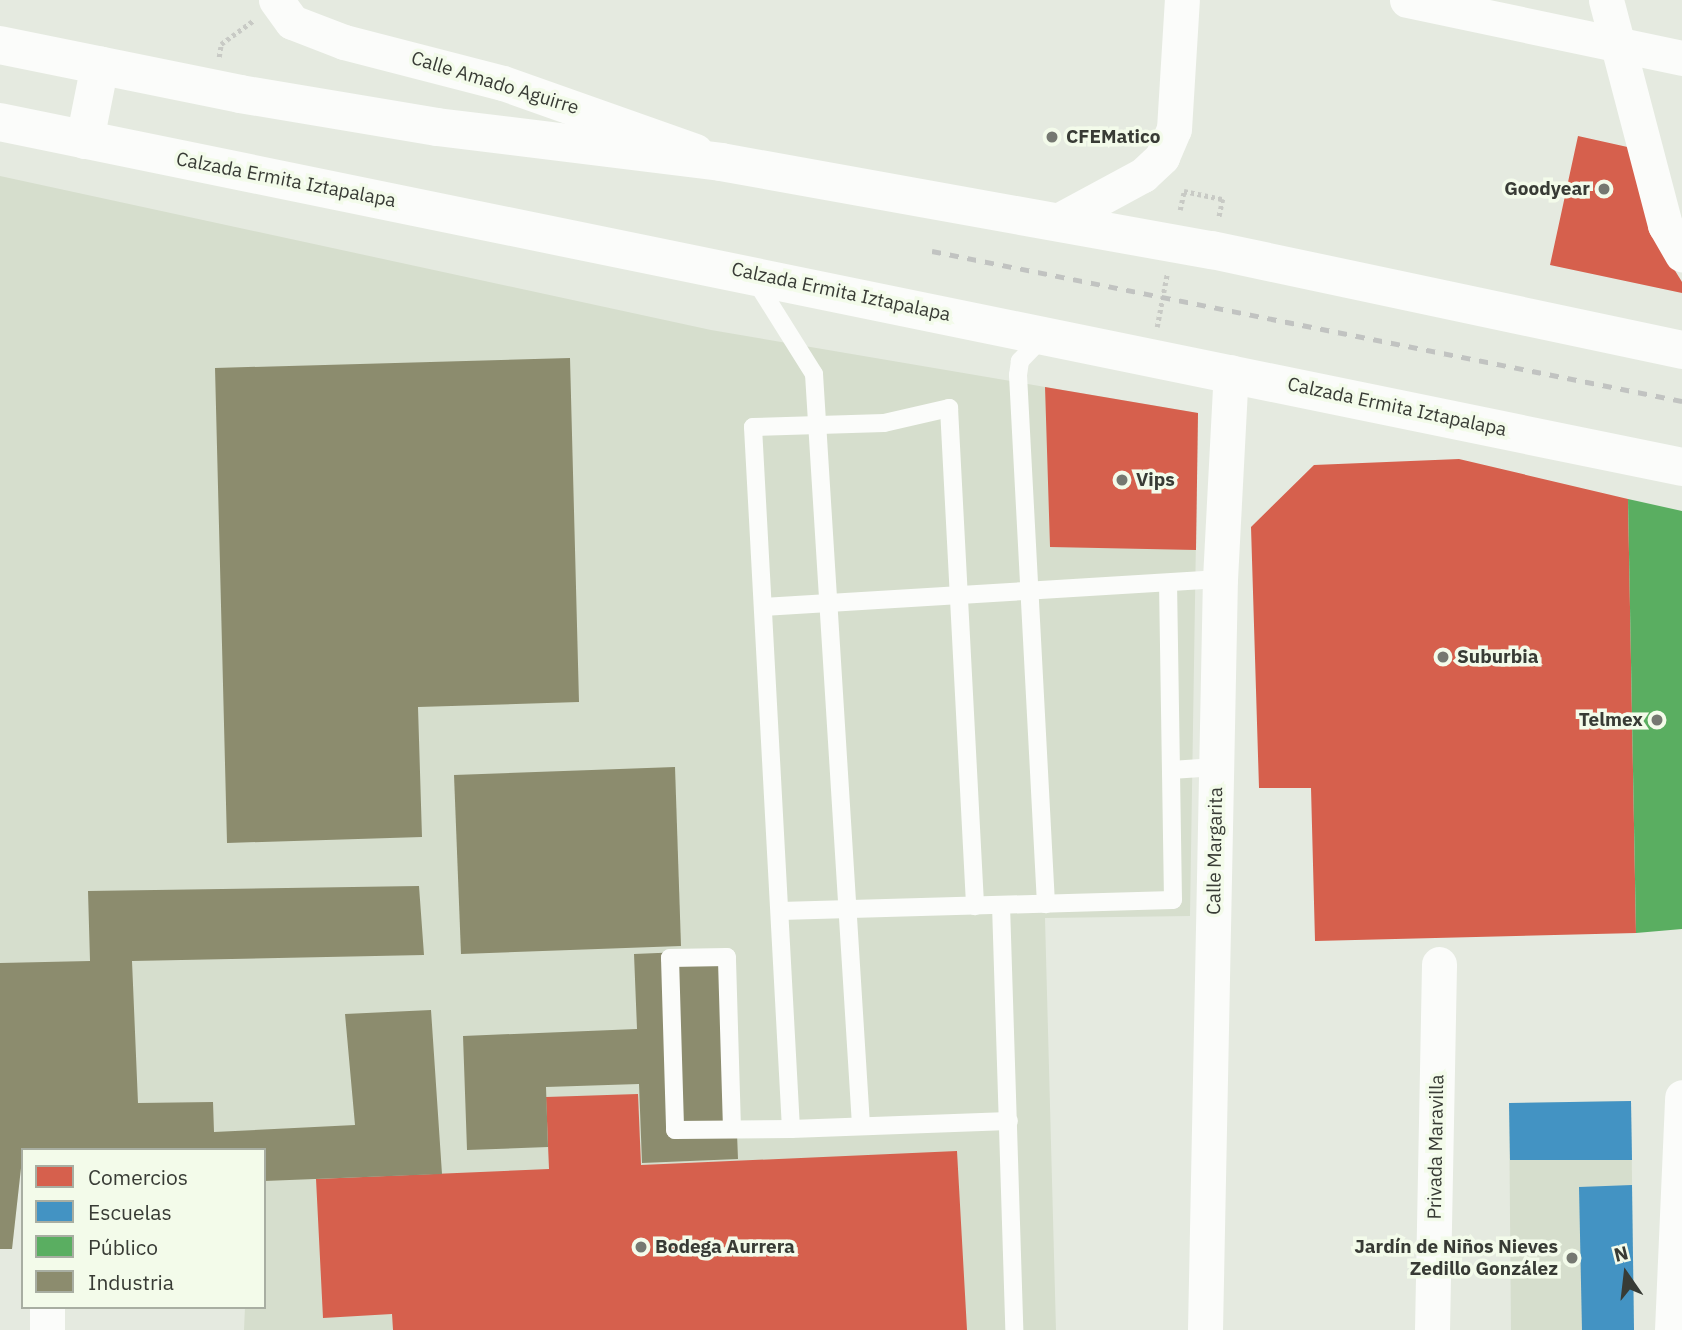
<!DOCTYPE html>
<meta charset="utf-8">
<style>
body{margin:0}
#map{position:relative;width:1682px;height:1330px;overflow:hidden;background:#e5eae0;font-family:"IBM Plex Sans",sans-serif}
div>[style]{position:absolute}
.built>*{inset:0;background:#d6decd}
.shops>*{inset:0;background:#d6604d}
.schools>*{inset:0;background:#4393c3}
.public>*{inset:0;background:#5aae61}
.industry>*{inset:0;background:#8c8c6e}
.path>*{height:4.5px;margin-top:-2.25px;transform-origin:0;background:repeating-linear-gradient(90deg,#c8cac5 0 3.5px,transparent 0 7px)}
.lane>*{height:18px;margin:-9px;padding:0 9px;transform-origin:9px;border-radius:9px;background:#fbfcfa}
.street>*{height:35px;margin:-17.5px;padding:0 17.5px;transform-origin:17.5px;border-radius:17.5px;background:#fbfcfa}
.primary>*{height:38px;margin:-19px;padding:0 19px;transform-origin:19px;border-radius:19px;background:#fbfcfa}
.rail>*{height:5px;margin-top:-2.5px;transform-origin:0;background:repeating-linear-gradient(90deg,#c1c3c1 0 9px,transparent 0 18px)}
.dots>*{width:19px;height:19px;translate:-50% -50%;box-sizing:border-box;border:4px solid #f3fbea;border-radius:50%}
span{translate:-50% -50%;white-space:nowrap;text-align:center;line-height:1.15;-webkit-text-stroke:7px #f3fbea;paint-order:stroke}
.street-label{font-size:19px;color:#383b35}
.poi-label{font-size:19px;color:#383b35;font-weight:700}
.left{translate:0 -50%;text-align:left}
.right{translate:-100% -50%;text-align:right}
.legend{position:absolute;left:21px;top:1148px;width:245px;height:161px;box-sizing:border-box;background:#f3fbea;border:2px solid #a8aea2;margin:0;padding:9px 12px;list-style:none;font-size:21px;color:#383b35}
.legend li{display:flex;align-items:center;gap:14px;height:35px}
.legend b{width:35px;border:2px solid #a8aea2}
.north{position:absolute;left:1591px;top:1239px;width:70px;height:70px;-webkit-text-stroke:5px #f3fbea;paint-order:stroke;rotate:346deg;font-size:19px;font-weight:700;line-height:28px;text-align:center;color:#383b35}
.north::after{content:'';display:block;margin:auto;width:24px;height:32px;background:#383b35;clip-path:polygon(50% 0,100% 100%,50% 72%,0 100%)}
</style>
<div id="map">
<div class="built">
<i style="clip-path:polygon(0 176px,711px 330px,1198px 413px,1190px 916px,1045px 918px,1056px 1330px,244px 1330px,245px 1307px,264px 1307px,264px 1150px,23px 1150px,12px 1249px,0 1249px)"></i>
<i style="clip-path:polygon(1631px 1101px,1634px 1330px,1511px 1330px,1509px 1103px)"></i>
</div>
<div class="shops">
<i style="clip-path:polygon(1578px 136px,1632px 148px,1650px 230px,1682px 282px,1682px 293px,1550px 265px)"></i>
<i style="clip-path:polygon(1045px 387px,1198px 413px,1196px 550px,1050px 547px)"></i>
<i style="clip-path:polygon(1459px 459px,1628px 499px,1636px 933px,1315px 941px,1311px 788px,1259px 788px,1251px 527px,1314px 465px)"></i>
<i style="clip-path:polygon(638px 1094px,641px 1165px,957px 1151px,967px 1330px,393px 1330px,392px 1314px,323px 1318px,316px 1179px,549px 1169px,546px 1097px)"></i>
</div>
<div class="schools">
<i style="clip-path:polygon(1631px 1101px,1632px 1160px,1510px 1160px,1509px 1103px)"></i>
<i style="clip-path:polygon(1632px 1185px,1634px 1330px,1582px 1330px,1579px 1187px)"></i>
</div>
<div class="public">
<i style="clip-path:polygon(1628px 499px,1682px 511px,1682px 929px,1636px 933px)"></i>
</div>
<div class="industry">
<i style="clip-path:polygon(570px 358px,579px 702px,418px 707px,422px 837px,227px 843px,215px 368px)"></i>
<i style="clip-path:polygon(675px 767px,681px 946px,461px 954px,454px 775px)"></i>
<i style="clip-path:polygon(419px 886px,424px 955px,132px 961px,138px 1103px,213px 1102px,214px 1132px,355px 1125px,345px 1014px,431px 1010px,442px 1174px,264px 1181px,264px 1150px,23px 1150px,12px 1249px,0 1249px,0 963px,90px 961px,88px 891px)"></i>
<i style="clip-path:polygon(730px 950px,738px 1159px,642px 1163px,639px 1084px,546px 1087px,548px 1147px,467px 1150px,463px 1036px,637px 1029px,634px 954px)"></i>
</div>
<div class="path">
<i style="left:219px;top:57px;width:13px;rotate:-81deg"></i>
<i style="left:221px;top:44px;width:41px;rotate:-36deg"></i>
<i style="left:1180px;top:210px;width:19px;rotate:-78deg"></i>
<i style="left:1184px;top:191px;width:40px;rotate:12deg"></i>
<i style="left:1223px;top:199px;width:19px;rotate:102deg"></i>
<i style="left:1157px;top:327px;width:54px;rotate:-79.3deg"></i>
</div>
<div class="lane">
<i style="left:755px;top:280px;width:111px;rotate:57.9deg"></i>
<i style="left:814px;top:374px;width:753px;rotate:86.42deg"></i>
<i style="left:1044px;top:336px;width:35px;rotate:134deg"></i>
<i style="left:1020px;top:361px;width:14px;rotate:98deg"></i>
<i style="left:1018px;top:375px;width:530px;rotate:86.97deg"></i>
<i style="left:763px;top:607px;width:458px;rotate:-3.5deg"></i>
<i style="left:1171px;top:770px;width:45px;rotate:-3.8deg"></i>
<i style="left:1001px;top:905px;width:425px;rotate:88.2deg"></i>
<i style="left:780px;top:911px;width:393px;rotate:-1.6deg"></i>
<i style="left:1173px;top:900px;width:317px;rotate:-90.9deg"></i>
<i style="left:732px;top:1129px;width:172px;rotate:-91.7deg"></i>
<i style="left:727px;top:957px;width:57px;rotate:179deg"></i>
<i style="left:670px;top:958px;width:172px;rotate:88.3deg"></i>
<i style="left:675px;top:1130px;width:116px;rotate:-0.5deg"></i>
<i style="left:791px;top:1129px;width:218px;rotate:-2.1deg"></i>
<i style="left:791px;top:1129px;width:703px;rotate:-93.1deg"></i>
<i style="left:753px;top:427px;width:131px;rotate:-1.7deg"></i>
<i style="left:884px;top:423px;width:67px;rotate:-13deg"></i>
<i style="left:949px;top:408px;width:499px;rotate:87deg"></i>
</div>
<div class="street">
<i style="left:276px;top:0;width:27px;rotate:54deg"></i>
<i style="left:292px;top:22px;width:56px;rotate:21deg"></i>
<i style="left:344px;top:42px;width:164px;rotate:14.5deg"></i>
<i style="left:503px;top:83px;width:204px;rotate:19.5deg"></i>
<i style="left:1407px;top:0;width:281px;rotate:11.9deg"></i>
<i style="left:1606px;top:0;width:233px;rotate:75.3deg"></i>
<i style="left:1665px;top:225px;width:34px;rotate:60deg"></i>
<i style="left:1056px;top:222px;width:99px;rotate:-28.4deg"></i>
<i style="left:1143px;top:175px;width:26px;rotate:-43deg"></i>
<i style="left:1162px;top:157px;width:30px;rotate:-67deg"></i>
<i style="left:1174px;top:129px;width:129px;rotate:-86.5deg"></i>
<i style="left:47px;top:1307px;width:23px;rotate:90deg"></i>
<i style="left:1205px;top:1330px;width:751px;rotate:-88.86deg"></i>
<i style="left:1220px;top:579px;width:207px;rotate:-87deg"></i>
<i style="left:1432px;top:1330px;width:366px;rotate:-88.9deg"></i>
<i style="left:1672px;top:1330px;width:233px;rotate:-87.5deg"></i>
</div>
<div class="primary">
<i style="left:0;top:45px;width:245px;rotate:11.5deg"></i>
<i style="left:240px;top:94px;width:200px;rotate:9.5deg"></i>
<i style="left:437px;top:127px;width:286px;rotate:7deg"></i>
<i style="left:721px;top:162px;width:499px;rotate:10.2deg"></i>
<i style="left:1212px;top:250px;width:481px;rotate:12deg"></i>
<i style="left:0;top:122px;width:1717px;rotate:11.59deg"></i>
<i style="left:85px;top:140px;width:76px;rotate:-78.7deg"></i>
</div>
<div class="rail">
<i style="left:932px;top:251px;width:765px;rotate:11.31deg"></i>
</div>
<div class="dots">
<i style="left:1052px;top:137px;background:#757871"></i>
<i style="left:1604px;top:189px;background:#757871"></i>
<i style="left:1122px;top:480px;background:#757871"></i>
<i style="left:1443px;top:657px;background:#757871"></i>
<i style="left:1657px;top:720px;background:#757871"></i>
<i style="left:641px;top:1247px;background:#757871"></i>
<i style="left:1572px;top:1258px;background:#757871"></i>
</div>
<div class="street-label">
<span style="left:495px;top:83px;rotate:17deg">Calle Amado Aguirre</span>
<span style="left:286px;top:180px;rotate:11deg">Calzada Ermita Iztapalapa</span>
<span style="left:841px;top:292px;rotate:12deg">Calzada Ermita Iztapalapa</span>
<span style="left:1397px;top:407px;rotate:12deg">Calzada Ermita Iztapalapa</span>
<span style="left:1215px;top:851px;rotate:-89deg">Calle Margarita</span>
<span style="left:1436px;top:1147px;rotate:-89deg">Privada Maravilla</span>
</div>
<div class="poi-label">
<span class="left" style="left:1066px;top:137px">CFEMatico</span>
<span class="right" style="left:1590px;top:189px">Goodyear</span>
<span class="left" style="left:1136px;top:480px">Vips</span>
<span class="left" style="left:1457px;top:657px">Suburbia</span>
<span class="right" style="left:1643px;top:720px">Telmex</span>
<span class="left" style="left:655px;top:1247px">Bodega Aurrera</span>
<span class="right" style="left:1558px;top:1258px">Jardín de Niños Nieves<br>Zedillo González</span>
</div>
<ul class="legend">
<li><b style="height:19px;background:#d6604d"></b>Comercios</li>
<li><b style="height:19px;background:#4393c3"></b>Escuelas</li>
<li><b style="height:19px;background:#5aae61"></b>Público</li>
<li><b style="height:19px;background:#8c8c6e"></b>Industria</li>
</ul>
<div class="north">N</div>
</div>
